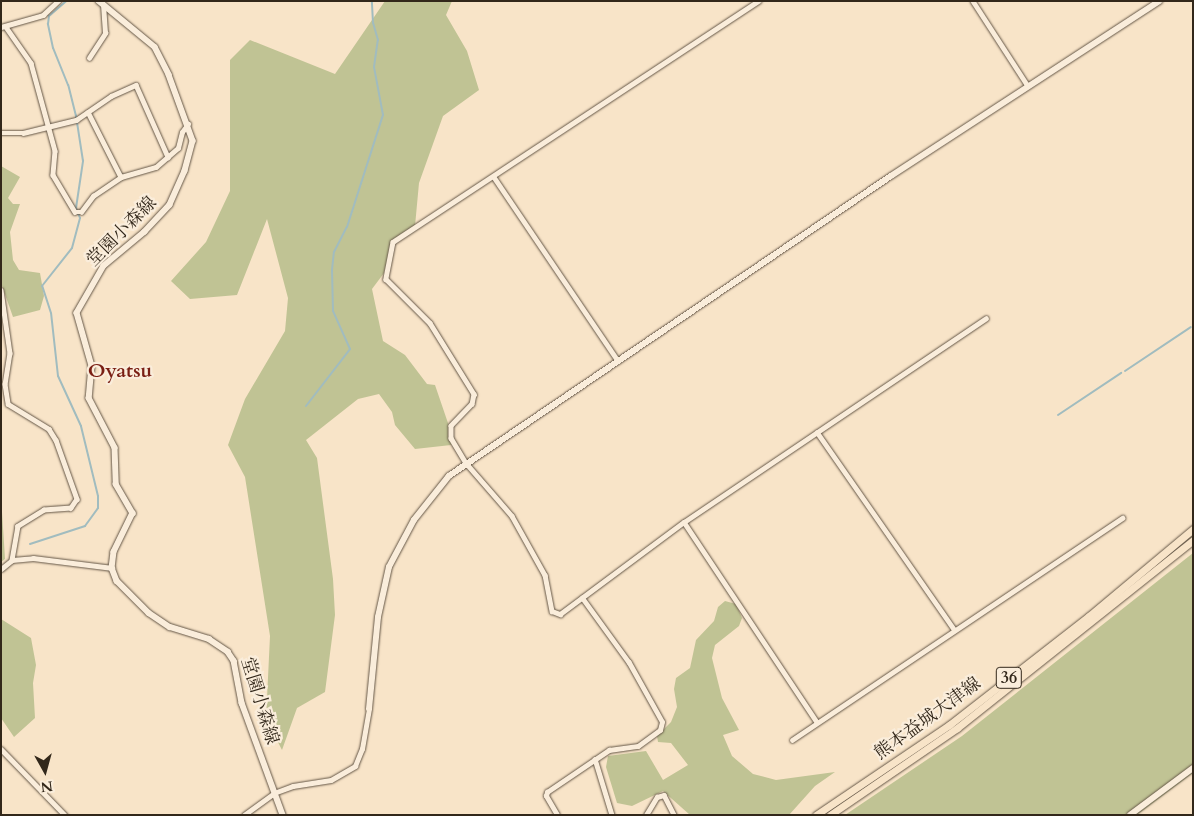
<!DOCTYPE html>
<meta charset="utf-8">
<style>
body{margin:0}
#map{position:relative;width:1194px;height:816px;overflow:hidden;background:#f8e4c8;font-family:Cardo,"Noto Serif JP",serif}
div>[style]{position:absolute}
.green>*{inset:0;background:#c0c394}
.stream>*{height:2px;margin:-1px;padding:0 1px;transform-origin:1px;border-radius:1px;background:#a1bcbf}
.roads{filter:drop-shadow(0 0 1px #645646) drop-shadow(0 0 1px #645646)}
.street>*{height:4.5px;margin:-2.25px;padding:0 2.25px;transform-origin:2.25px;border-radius:2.25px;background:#faeddb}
.secondary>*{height:5.5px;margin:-2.75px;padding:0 2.75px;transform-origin:2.75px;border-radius:2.75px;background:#faeddb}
.primary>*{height:7px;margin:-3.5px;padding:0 3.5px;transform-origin:3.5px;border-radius:3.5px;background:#f8e4c8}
span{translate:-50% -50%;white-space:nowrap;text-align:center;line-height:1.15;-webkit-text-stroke:4.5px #faeddb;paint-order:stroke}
.shield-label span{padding:1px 4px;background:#faeddb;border:1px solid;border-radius:4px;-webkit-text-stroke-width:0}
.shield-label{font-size:16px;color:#32271a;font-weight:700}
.street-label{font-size:18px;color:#32271a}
.quarter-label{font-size:20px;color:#7a1f14;font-weight:700}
.frame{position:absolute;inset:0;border:2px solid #32271a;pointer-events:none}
.north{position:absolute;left:20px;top:746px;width:50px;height:50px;-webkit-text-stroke:4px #faeddb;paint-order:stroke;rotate:173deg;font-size:14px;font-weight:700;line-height:20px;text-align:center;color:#32271a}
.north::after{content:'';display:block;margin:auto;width:18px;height:22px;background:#32271a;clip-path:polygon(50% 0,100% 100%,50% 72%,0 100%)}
</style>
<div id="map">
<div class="green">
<i style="clip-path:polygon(385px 1px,452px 1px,446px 15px,467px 51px,479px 90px,443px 116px,419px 183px,415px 226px,392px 240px,384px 273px,372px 289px,383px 341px,405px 355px,427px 384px,435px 385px,449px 426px,451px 445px,415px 449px,395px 425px,392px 412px,379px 394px,358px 399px,306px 440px,317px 458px,333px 579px,335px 615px,325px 692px,297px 708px,282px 750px,266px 719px,270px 636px,245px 477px,228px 445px,245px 399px,285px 331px,288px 298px,267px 219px,237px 295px,190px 299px,171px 281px,206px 242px,230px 191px,230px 60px,250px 40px,335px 74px)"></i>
<i style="clip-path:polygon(1px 166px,20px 177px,8px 198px,13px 204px,20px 204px,10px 232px,13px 260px,19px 270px,40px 273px,44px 296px,40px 310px,13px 317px,1px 283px)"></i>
<i style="clip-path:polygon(1px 496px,5px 559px,1px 562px)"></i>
<i style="clip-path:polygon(1193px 553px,1193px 773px,1137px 815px,845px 815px,962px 736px)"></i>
<i style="clip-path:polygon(725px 601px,736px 604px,742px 618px,739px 626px,715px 645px,712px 658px,722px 698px,739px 730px,723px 735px,732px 756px,753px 774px,776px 780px,835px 772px,815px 786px,789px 815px,690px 815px,663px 791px,632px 806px,617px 803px,606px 767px,608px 756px,646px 751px,663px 780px,688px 765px,671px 743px,658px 742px,657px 736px,671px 722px,677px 707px,674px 689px,676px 678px,690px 668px,696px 640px,714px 621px,718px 607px)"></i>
<i style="clip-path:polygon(1px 619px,31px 638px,36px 665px,33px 683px,35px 718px,14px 737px,1px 718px)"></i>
</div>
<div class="stream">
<i style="left:1125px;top:371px;width:79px;rotate:-33.7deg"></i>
<i style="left:306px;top:406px;width:72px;rotate:-52.3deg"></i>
<i style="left:350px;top:349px;width:42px;rotate:-114.1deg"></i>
<i style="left:333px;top:311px;width:41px;rotate:-91.4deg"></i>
<i style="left:332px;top:270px;width:18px;rotate:-84deg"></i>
<i style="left:334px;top:252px;width:28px;rotate:-63deg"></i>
<i style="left:347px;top:227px;width:118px;rotate:-72.2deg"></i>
<i style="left:383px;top:115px;width:49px;rotate:-100.6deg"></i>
<i style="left:374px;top:67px;width:27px;rotate:-82deg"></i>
<i style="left:378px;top:40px;width:18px;rotate:-106deg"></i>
<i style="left:373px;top:23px;width:22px;rotate:-93deg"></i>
<i style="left:1058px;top:415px;width:76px;rotate:-33.7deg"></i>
<i style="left:30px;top:544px;width:58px;rotate:-18.1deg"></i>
<i style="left:85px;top:526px;width:22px;rotate:-54deg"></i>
<i style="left:98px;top:508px;width:12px;rotate:-90deg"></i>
<i style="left:98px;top:496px;width:72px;rotate:-103.7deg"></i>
<i style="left:81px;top:426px;width:55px;rotate:-114.7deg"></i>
<i style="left:58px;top:376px;width:63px;rotate:-96.3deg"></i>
<i style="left:51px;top:313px;width:28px;rotate:-108deg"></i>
<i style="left:42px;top:286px;width:48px;rotate:-51.7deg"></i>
<i style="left:72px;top:248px;width:31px;rotate:-75deg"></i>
<i style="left:80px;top:218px;width:11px;rotate:-112deg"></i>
<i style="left:76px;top:208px;width:48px;rotate:-81.5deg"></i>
<i style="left:83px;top:161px;width:46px;rotate:-98.8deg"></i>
<i style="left:76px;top:116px;width:32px;rotate:-104deg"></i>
<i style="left:68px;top:85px;width:40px;rotate:-112deg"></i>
<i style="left:53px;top:48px;width:25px;rotate:-102deg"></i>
<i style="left:48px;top:24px;width:8px;rotate:-83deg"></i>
<i style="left:49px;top:16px;width:23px;rotate:-41deg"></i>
</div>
<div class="roads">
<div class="street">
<i style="left:759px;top:1px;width:438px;rotate:146.6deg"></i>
<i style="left:393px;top:242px;width:38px;rotate:101deg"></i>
<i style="left:386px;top:279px;width:62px;rotate:45deg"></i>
<i style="left:430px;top:323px;width:84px;rotate:58.2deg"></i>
<i style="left:474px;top:394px;width:10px;rotate:101deg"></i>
<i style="left:472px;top:404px;width:30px;rotate:134deg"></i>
<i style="left:451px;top:426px;width:12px;rotate:90deg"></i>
<i style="left:451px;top:438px;width:29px;rotate:59deg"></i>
<i style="left:466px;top:463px;width:70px;rotate:49deg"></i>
<i style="left:512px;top:516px;width:68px;rotate:60.8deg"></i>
<i style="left:545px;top:575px;width:37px;rotate:79deg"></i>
<i style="left:552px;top:611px;width:9px;rotate:21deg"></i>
<i style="left:560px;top:614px;width:154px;rotate:-36.6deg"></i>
<i style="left:684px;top:522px;width:364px;rotate:-34deg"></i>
<i style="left:973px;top:1px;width:101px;rotate:57.1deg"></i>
<i style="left:1px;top:27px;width:44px;rotate:-15.9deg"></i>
<i style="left:43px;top:15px;width:21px;rotate:-43deg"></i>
<i style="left:6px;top:27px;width:44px;rotate:55.2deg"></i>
<i style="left:31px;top:63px;width:91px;rotate:74.7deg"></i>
<i style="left:55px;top:151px;width:24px;rotate:95deg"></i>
<i style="left:53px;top:175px;width:43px;rotate:59.3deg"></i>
<i style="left:75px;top:212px;width:6px"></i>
<i style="left:81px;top:212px;width:20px;rotate:-53deg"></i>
<i style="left:93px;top:196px;width:34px;rotate:-34deg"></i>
<i style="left:121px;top:177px;width:36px;rotate:-16deg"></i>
<i style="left:156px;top:167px;width:29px;rotate:-41deg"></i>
<i style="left:178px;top:148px;width:16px;rotate:-76deg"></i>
<i style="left:182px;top:132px;width:10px;rotate:-53deg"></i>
<i style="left:89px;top:58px;width:30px;rotate:-57deg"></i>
<i style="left:105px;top:33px;width:28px;rotate:-94deg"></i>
<i style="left:88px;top:112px;width:73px;rotate:63.1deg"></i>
<i style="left:1px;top:133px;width:22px"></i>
<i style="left:23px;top:133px;width:55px;rotate:-13.8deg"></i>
<i style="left:76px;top:120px;width:42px;rotate:-34.4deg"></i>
<i style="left:111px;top:96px;width:27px;rotate:-24deg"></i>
<i style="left:136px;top:85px;width:79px;rotate:66deg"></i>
<i style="left:494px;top:177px;width:222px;rotate:56deg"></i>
<i style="left:1px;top:290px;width:64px;rotate:81.9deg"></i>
<i style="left:10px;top:353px;width:31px;rotate:99deg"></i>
<i style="left:5px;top:384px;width:20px;rotate:81deg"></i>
<i style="left:8px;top:404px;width:48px;rotate:31.4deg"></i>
<i style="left:49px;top:429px;width:13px;rotate:58deg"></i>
<i style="left:56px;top:440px;width:63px;rotate:70.4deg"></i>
<i style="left:77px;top:499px;width:11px;rotate:124deg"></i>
<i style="left:71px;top:508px;width:27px;rotate:176deg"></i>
<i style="left:44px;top:510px;width:31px;rotate:148deg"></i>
<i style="left:18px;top:526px;width:35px;rotate:100deg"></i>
<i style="left:817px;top:432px;width:240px;rotate:55.2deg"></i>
<i style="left:684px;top:522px;width:240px;rotate:56.4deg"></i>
<i style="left:1px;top:569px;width:14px;rotate:-39deg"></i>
<i style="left:12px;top:560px;width:21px;rotate:-5deg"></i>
<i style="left:33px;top:558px;width:80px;rotate:7.2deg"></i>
<i style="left:792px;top:740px;width:398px;rotate:-33.9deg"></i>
<i style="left:1px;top:749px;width:92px;rotate:45.9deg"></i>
<i style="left:595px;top:759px;width:59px;rotate:73.1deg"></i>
<i style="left:244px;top:815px;width:37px;rotate:-36deg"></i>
<i style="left:274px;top:793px;width:20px;rotate:-20deg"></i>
<i style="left:293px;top:786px;width:38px;rotate:-9deg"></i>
<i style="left:331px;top:780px;width:28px;rotate:-30deg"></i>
<i style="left:355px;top:766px;width:18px;rotate:-68deg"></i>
<i style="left:362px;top:749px;width:41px;rotate:-80.1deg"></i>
<i style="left:557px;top:815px;width:22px;rotate:-120deg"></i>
<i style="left:546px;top:796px;width:4px;rotate:-76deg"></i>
<i style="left:547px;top:792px;width:75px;rotate:-34.1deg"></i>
<i style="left:609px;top:750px;width:29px;rotate:-8deg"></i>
<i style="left:638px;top:746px;width:27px;rotate:-36deg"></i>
<i style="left:660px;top:730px;width:8px;rotate:-76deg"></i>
<i style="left:662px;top:722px;width:68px;rotate:-119.2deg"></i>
<i style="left:629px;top:663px;width:80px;rotate:-125.9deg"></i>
<i style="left:646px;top:815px;width:21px;rotate:-59deg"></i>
<i style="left:657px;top:797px;width:7px;rotate:-16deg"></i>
<i style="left:664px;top:795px;width:22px;rotate:63deg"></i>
</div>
<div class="secondary">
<i style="left:99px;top:1px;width:72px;rotate:39.4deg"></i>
<i style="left:155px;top:47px;width:31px;rotate:63deg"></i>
<i style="left:169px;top:75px;width:70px;rotate:70deg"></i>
<i style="left:193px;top:141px;width:31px;rotate:105deg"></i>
<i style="left:185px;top:171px;width:37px;rotate:114deg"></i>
<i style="left:170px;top:205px;width:37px;rotate:133deg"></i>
<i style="left:145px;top:232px;width:53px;rotate:140.3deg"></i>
<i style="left:104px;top:266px;width:54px;rotate:119.9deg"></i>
<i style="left:77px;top:313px;width:55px;rotate:74.2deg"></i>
<i style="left:92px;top:366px;width:32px;rotate:95deg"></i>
<i style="left:89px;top:398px;width:56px;rotate:62.5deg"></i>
<i style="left:115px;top:448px;width:36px;rotate:88deg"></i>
<i style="left:116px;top:484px;width:34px;rotate:60deg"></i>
<i style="left:133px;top:513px;width:43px;rotate:116deg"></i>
<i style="left:114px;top:552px;width:16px;rotate:97deg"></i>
<i style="left:112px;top:568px;width:14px;rotate:69deg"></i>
<i style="left:117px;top:581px;width:45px;rotate:45deg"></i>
<i style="left:149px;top:613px;width:25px;rotate:34deg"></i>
<i style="left:170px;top:627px;width:41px;rotate:17.1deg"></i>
<i style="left:209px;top:639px;width:23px;rotate:34deg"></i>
<i style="left:228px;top:652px;width:11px;rotate:56deg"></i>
<i style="left:234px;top:661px;width:43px;rotate:79.2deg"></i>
<i style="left:242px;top:703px;width:119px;rotate:69.9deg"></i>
<i style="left:369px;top:709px;width:92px;rotate:-84.4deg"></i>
<i style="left:378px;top:617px;width:51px;rotate:-77.6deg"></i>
<i style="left:389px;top:567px;width:53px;rotate:-62deg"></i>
<i style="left:414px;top:520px;width:56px;rotate:-51.5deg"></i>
<i style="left:449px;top:476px;width:534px;rotate:-34.17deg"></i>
<i style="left:891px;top:176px;width:320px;rotate:-33.1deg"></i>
<i style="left:1130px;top:815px;width:79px;rotate:-36.7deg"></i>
</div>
<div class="primary">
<i style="left:816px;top:815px;width:161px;rotate:-34.1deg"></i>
<i style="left:949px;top:725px;width:177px;rotate:-37.9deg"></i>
<i style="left:1089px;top:616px;width:136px;rotate:-39.9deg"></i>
<i style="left:830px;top:815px;width:154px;rotate:-34.4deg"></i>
<i style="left:957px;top:728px;width:302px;rotate:-38.5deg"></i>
</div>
</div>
<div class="shield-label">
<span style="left:1009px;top:678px">36</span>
</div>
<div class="street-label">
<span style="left:122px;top:232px;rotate:-45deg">堂園小森線</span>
<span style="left:259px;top:701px;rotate:73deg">堂園小森線</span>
<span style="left:928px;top:719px;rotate:-36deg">熊本益城大津線</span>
</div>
<div class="quarter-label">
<span style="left:120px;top:370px">Oyatsu</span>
</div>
<div class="frame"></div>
<div class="north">N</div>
</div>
